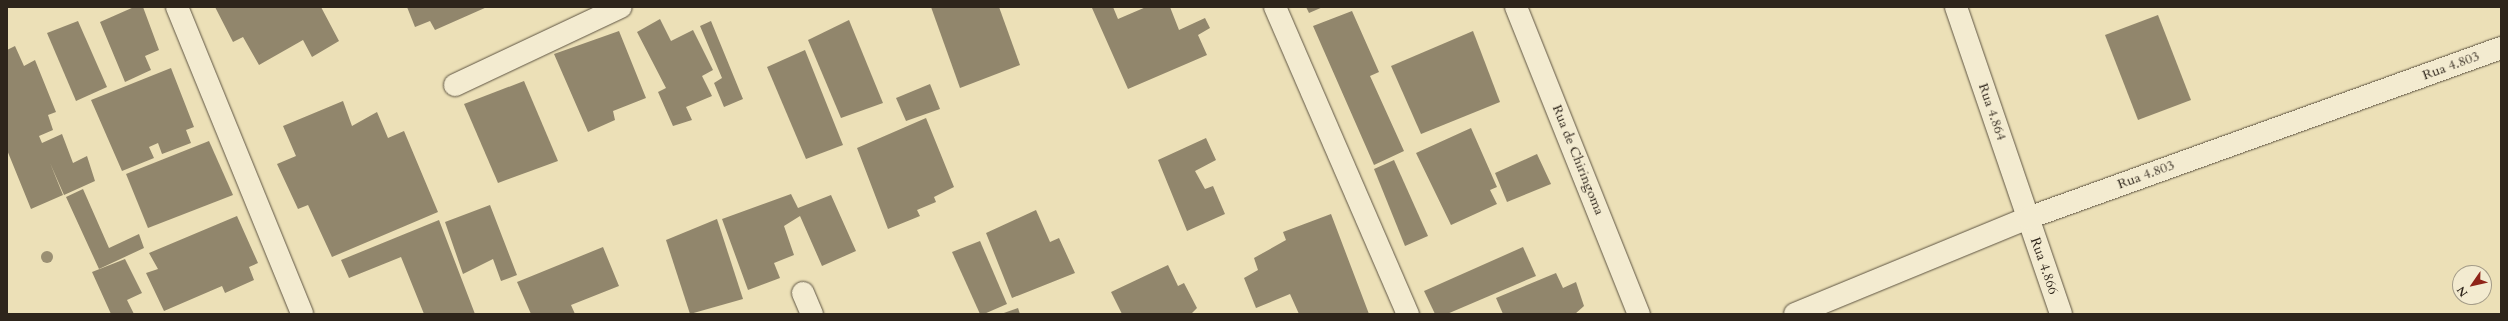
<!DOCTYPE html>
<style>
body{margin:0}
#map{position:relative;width:2508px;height:321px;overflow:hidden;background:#ece0b7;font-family:Cardo,serif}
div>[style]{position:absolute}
.building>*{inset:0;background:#91866c}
.roads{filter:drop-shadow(0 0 1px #5e5442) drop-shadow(0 0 1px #5e5442)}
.minor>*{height:22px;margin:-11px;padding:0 11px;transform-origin:11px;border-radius:11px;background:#f3ebd0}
.trees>*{width:12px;height:12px;margin:-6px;border-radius:50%;background:#9a8f73}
span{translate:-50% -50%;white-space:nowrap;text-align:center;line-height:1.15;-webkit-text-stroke:4px #f3ebd0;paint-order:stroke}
.street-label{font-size:14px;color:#2e251b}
.frame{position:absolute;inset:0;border:8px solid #2e251b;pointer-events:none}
.north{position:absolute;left:2452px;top:265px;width:40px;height:40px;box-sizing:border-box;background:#f3ebd0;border:1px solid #a49c88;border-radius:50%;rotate:236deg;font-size:11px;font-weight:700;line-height:16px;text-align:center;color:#2e251b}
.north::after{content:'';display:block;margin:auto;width:14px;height:18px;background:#8f2418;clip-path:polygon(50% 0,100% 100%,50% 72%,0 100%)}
</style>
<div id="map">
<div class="building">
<i style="clip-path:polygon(134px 7px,143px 7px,159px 50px,145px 56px,151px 70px,125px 82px,100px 22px)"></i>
<i style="clip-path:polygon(215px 7px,321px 7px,339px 41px,312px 57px,303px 40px,259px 65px,243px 37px,233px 42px)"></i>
<i style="clip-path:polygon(407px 7px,487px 7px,435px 30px,430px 21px,415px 27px)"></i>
<i style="clip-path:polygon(931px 7px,999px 7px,1020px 65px,960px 88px)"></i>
<i style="clip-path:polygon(1113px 7px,1118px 19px,1146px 7px,1170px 7px,1179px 30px,1205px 18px,1210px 28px,1198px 35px,1207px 55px,1128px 89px,1092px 8px)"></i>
<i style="clip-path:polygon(1306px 7px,1323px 7px,1309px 13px)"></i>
<i style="clip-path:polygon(1352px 11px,1379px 72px,1370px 76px,1404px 151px,1374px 165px,1313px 26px)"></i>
<i style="clip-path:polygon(2158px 15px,2191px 100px,2138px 120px,2105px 35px)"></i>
<i style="clip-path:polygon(660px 19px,671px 41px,693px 30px,713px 70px,702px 76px,712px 96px,686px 107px,692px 120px,673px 126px,658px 92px,666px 88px,637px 32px)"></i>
<i style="clip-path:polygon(849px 20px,883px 103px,841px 118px,808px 40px)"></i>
<i style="clip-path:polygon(78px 21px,107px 87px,76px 101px,47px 33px)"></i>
<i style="clip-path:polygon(711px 21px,743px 99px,724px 107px,714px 83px,722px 78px,700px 26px)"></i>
<i style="clip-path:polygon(619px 31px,646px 98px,613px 111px,615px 120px,588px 132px,554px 54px)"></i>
<i style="clip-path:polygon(1473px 31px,1500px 102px,1421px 134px,1391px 66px)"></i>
<i style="clip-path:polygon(15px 46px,24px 66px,35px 60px,56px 112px,48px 115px,53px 130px,39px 136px,42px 143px,62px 134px,73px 163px,87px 156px,95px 181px,64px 195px,50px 163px,63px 195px,31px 209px,7px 150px,7px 50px)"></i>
<i style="clip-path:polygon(805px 50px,843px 145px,806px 159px,767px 67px)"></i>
<i style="clip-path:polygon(171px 68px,194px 127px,186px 130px,191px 143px,162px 154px,158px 143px,149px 147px,154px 158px,122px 171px,91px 100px)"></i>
<i style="clip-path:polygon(524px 81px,558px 161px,498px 183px,464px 104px)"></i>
<i style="clip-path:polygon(930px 84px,940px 109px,906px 121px,896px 98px)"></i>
<i style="clip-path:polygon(343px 101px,352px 126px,377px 112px,388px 138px,404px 131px,438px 212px,332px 257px,308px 205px,298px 209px,277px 164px,296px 156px,283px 126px)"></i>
<i style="clip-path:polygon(926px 118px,954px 187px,934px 197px,936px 202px,917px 210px,920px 216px,888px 229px,857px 148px)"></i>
<i style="clip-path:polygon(1471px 128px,1497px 187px,1490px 190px,1497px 204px,1451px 225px,1416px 153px)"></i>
<i style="clip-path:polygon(1206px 138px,1216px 160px,1195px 171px,1205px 189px,1213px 186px,1225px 214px,1187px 231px,1158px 160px)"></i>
<i style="clip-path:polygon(209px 141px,233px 195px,148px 228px,126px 174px)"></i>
<i style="clip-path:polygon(1537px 154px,1551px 184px,1507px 202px,1495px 173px)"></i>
<i style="clip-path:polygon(1394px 160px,1428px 236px,1405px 246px,1374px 169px)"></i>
<i style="clip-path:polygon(83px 189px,109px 248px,139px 234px,144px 248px,99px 269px,66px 197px)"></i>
<i style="clip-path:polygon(791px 194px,798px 208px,831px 195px,856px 251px,822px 266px,800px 216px,784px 226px,794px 255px,774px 263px,780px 278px,748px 290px,722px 219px)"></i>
<i style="clip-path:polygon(490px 205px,517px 275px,501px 281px,493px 259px,463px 274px,445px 222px)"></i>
<i style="clip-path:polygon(1036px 210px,1050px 242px,1059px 238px,1075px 273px,1012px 298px,986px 233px)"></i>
<i style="clip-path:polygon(1331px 214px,1369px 314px,1299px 314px,1290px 294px,1256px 308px,1244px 278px,1258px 270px,1254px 258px,1286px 240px,1283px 232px)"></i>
<i style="clip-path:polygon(237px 216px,258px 263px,249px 267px,254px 280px,225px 293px,222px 286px,164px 311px,146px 273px,158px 269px,149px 253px)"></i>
<i style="clip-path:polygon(717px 219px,743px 299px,690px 314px,666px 240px)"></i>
<i style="clip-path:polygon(439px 220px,475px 314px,424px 314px,401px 257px,349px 278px,341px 260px)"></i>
<i style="clip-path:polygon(980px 241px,1007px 304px,984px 314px,980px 314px,952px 252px)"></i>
<i style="clip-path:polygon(603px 247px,619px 286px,571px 305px,575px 314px,531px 314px,517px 282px)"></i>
<i style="clip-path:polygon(1523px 247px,1536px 276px,1447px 314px,1435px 314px,1424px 291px)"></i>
<i style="clip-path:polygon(125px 259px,142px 293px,127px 300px,134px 314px,111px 314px,92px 272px)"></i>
<i style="clip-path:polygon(1168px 265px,1178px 286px,1184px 283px,1197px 308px,1191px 314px,1122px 314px,1111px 292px)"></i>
<i style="clip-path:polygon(1556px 273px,1563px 288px,1576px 282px,1584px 306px,1575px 314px,1503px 314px,1496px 298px)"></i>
<i style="clip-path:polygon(1018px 308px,1020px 314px,1001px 314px)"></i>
</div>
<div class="roads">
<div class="minor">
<i style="left:177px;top:7px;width:331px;rotate:67.8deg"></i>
<i style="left:1275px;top:7px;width:335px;rotate:66.6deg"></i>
<i style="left:1516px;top:7px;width:331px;rotate:68.2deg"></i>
<i style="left:1956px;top:7px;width:324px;rotate:71.1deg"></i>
<i style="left:455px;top:85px;width:183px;rotate:-25.2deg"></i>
<i style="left:803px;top:293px;width:23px;rotate:67deg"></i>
<i style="left:1795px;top:314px;width:252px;rotate:-22.4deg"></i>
<i style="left:2028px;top:218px;width:503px;rotate:-19.77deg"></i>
</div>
</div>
<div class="trees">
<i style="left:47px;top:257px"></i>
</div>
<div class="street-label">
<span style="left:2451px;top:66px;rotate:-20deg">Rua 4.803</span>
<span style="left:1992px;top:112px;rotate:71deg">Rua 4.864</span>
<span style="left:1578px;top:160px;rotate:68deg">Rua de Chiringoma</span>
<span style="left:2146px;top:175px;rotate:-20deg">Rua 4.803</span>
<span style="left:2044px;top:266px;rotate:71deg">Rua 4.866</span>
</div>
<div class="frame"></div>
<div class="north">N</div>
</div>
